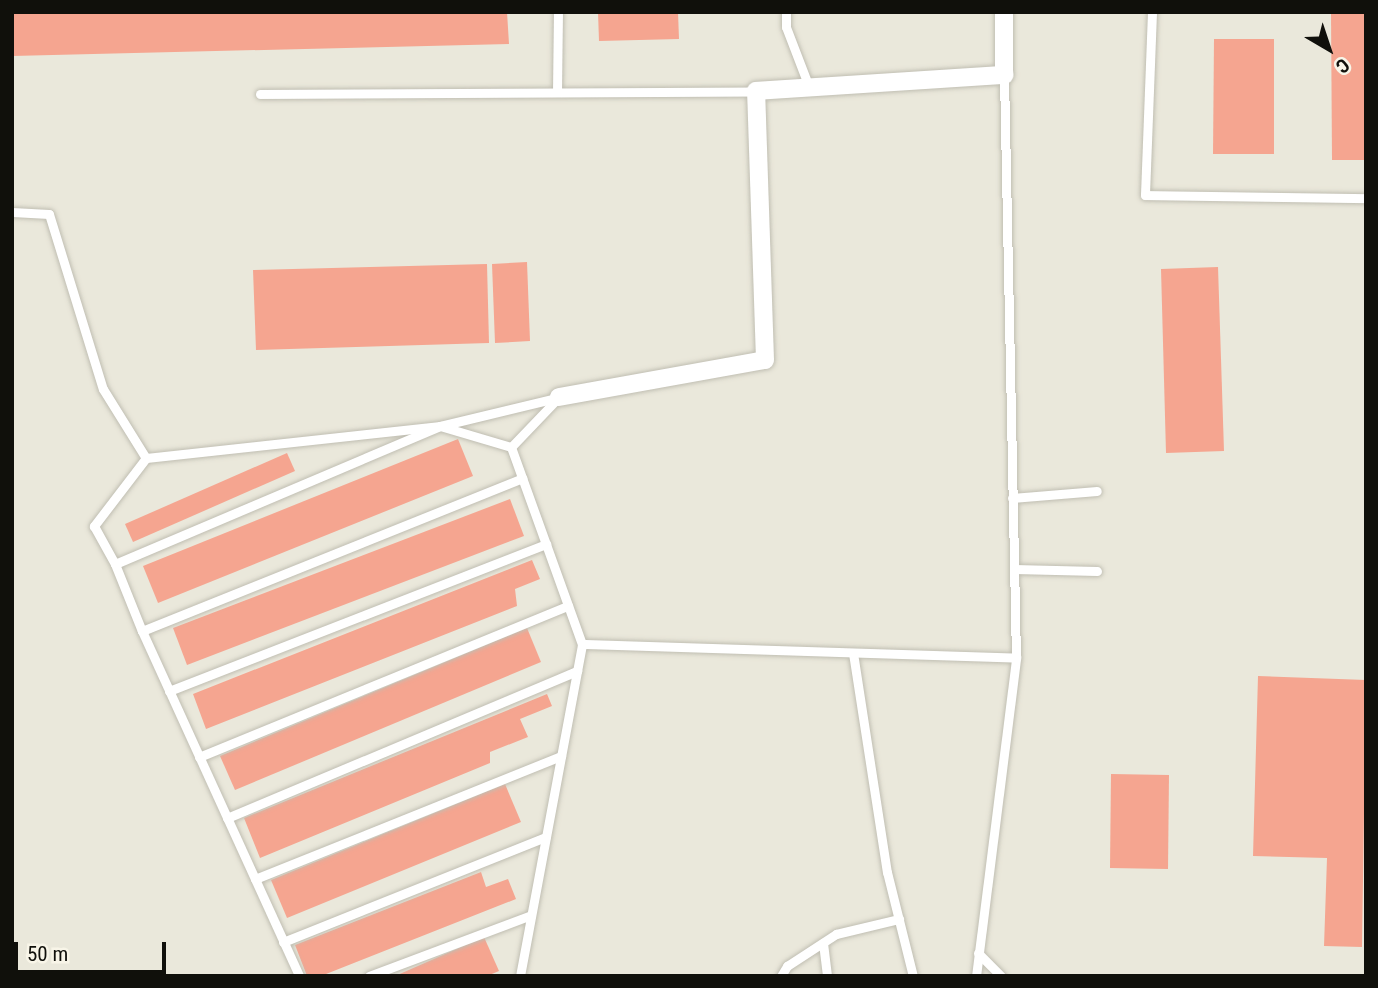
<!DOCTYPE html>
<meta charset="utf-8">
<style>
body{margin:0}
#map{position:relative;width:1378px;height:988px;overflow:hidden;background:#eae8db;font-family:"Roboto Condensed",sans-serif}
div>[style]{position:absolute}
.building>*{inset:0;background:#f5a590}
.roads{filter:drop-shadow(0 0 2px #c0beb2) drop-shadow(0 0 2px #c0beb2)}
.lane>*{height:9px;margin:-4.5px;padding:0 4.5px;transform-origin:4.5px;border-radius:4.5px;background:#fff}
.street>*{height:18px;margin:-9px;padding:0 9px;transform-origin:9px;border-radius:9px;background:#fff}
span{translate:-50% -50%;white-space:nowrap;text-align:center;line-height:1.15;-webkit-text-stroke:6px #f8f5e8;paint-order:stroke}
.frame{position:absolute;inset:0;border:14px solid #10100b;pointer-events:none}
.north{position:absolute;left:1294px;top:14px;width:70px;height:70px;-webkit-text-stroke:5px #f8f5e8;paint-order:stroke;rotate:141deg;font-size:19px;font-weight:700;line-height:28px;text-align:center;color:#10100b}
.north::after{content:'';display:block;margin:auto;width:24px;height:32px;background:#10100b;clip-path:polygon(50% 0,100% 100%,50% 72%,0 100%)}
.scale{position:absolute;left:14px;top:942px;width:152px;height:32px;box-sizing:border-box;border:4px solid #10100b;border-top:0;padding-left:9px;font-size:21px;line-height:24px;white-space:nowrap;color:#10100b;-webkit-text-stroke:5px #f8f5e8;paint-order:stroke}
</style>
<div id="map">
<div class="building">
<i style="clip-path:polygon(12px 12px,507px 12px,509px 44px,12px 56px)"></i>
<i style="clip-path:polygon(598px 12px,678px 12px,679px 39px,599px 41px)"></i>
<i style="clip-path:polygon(1331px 12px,1366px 12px,1366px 160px,1332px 160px)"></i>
<i style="clip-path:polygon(1214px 39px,1274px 39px,1274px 154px,1213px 154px)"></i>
<i style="clip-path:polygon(527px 262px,530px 341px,495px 343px,492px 264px)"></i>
<i style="clip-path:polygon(487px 264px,489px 343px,256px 350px,253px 270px)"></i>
<i style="clip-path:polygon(1218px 267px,1224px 451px,1166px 453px,1161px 269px)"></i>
<i style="clip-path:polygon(458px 439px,473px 476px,158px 603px,143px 566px)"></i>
<i style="clip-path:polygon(287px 453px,295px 471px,133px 542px,125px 524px)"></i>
<i style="clip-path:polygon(510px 499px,524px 536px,187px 665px,173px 628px)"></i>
<i style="clip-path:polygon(532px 560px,540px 579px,515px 589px,517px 606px,206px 729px,193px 694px)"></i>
<i style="clip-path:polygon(527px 628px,541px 662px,235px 790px,220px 756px)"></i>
<i style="clip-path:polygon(1258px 676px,1366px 680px,1362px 947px,1324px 946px,1327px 858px,1253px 856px)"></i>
<i style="clip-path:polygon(547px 694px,552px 706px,520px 719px,528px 737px,490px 752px,490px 763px,260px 858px,244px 818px)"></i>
<i style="clip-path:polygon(1111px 774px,1169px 775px,1168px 869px,1110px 868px)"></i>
<i style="clip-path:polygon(505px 784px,521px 822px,287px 918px,271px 880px)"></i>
<i style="clip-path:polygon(481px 872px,486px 887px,508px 879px,516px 899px,321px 976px,307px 976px,295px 945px)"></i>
<i style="clip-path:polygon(484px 937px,499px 971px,487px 976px,395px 976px)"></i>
</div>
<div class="roads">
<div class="lane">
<i style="left:786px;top:12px;width:15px;rotate:90deg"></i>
<i style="left:786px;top:27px;width:64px;rotate:69deg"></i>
<i style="left:1152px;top:12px;width:183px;rotate:92.2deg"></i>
<i style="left:1145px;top:195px;width:221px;rotate:0.8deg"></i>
<i style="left:557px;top:92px;width:80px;rotate:-89.3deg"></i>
<i style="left:260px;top:94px;width:496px;rotate:-0.3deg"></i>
<i style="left:12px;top:212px;width:37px;rotate:3deg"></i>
<i style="left:49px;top:214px;width:183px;rotate:72.9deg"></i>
<i style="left:103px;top:389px;width:81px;rotate:58.1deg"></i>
<i style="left:146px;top:458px;width:86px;rotate:127.4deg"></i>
<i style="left:94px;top:526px;width:43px;rotate:61.1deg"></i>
<i style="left:115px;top:564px;width:72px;rotate:68.1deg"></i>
<i style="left:142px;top:631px;width:379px;rotate:65.5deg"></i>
<i style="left:559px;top:397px;width:69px;rotate:133.8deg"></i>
<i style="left:511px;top:447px;width:209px;rotate:70.2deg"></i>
<i style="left:582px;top:644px;width:434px;rotate:1.8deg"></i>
<i style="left:146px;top:458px;width:296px;rotate:-6.2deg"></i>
<i style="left:440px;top:426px;width:120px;rotate:-13.5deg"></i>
<i style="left:1012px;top:498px;width:85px;rotate:-4.7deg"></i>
<i style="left:115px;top:564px;width:353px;rotate:-23deg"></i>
<i style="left:440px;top:426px;width:74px;rotate:16.5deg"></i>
<i style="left:1014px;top:569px;width:83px;rotate:1.4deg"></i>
<i style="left:142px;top:631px;width:410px;rotate:-21.9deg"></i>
<i style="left:853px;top:653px;width:222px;rotate:81.2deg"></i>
<i style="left:887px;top:872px;width:107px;rotate:76deg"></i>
<i style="left:169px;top:691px;width:405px;rotate:-21.3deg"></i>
<i style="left:199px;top:757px;width:399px;rotate:-22.3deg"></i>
<i style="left:227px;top:818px;width:380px;rotate:-22.8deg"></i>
<i style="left:255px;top:879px;width:330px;rotate:-21.9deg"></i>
<i style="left:283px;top:942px;width:283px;rotate:-21.8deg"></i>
<i style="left:823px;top:943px;width:33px;rotate:83deg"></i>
<i style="left:978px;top:953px;width:33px;rotate:45deg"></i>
<i style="left:369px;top:976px;width:173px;rotate:-20.6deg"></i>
<i style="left:520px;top:976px;width:338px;rotate:-79.4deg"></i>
<i style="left:781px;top:976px;width:12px;rotate:-59deg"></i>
<i style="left:787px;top:966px;width:59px;rotate:-33.1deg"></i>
<i style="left:836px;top:934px;width:65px;rotate:-13.4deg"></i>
<i style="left:976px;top:976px;width:321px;rotate:-82.8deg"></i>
<i style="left:1016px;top:658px;width:583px;rotate:-91.18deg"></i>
</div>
<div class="street">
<i style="left:559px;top:397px;width:209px;rotate:-10.2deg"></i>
<i style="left:765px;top:360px;width:269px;rotate:-91.9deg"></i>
<i style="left:756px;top:91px;width:249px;rotate:-3.7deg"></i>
<i style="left:1004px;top:75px;width:63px;rotate:-90deg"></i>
</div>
</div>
<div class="frame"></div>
<div class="north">С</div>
<div class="scale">50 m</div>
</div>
